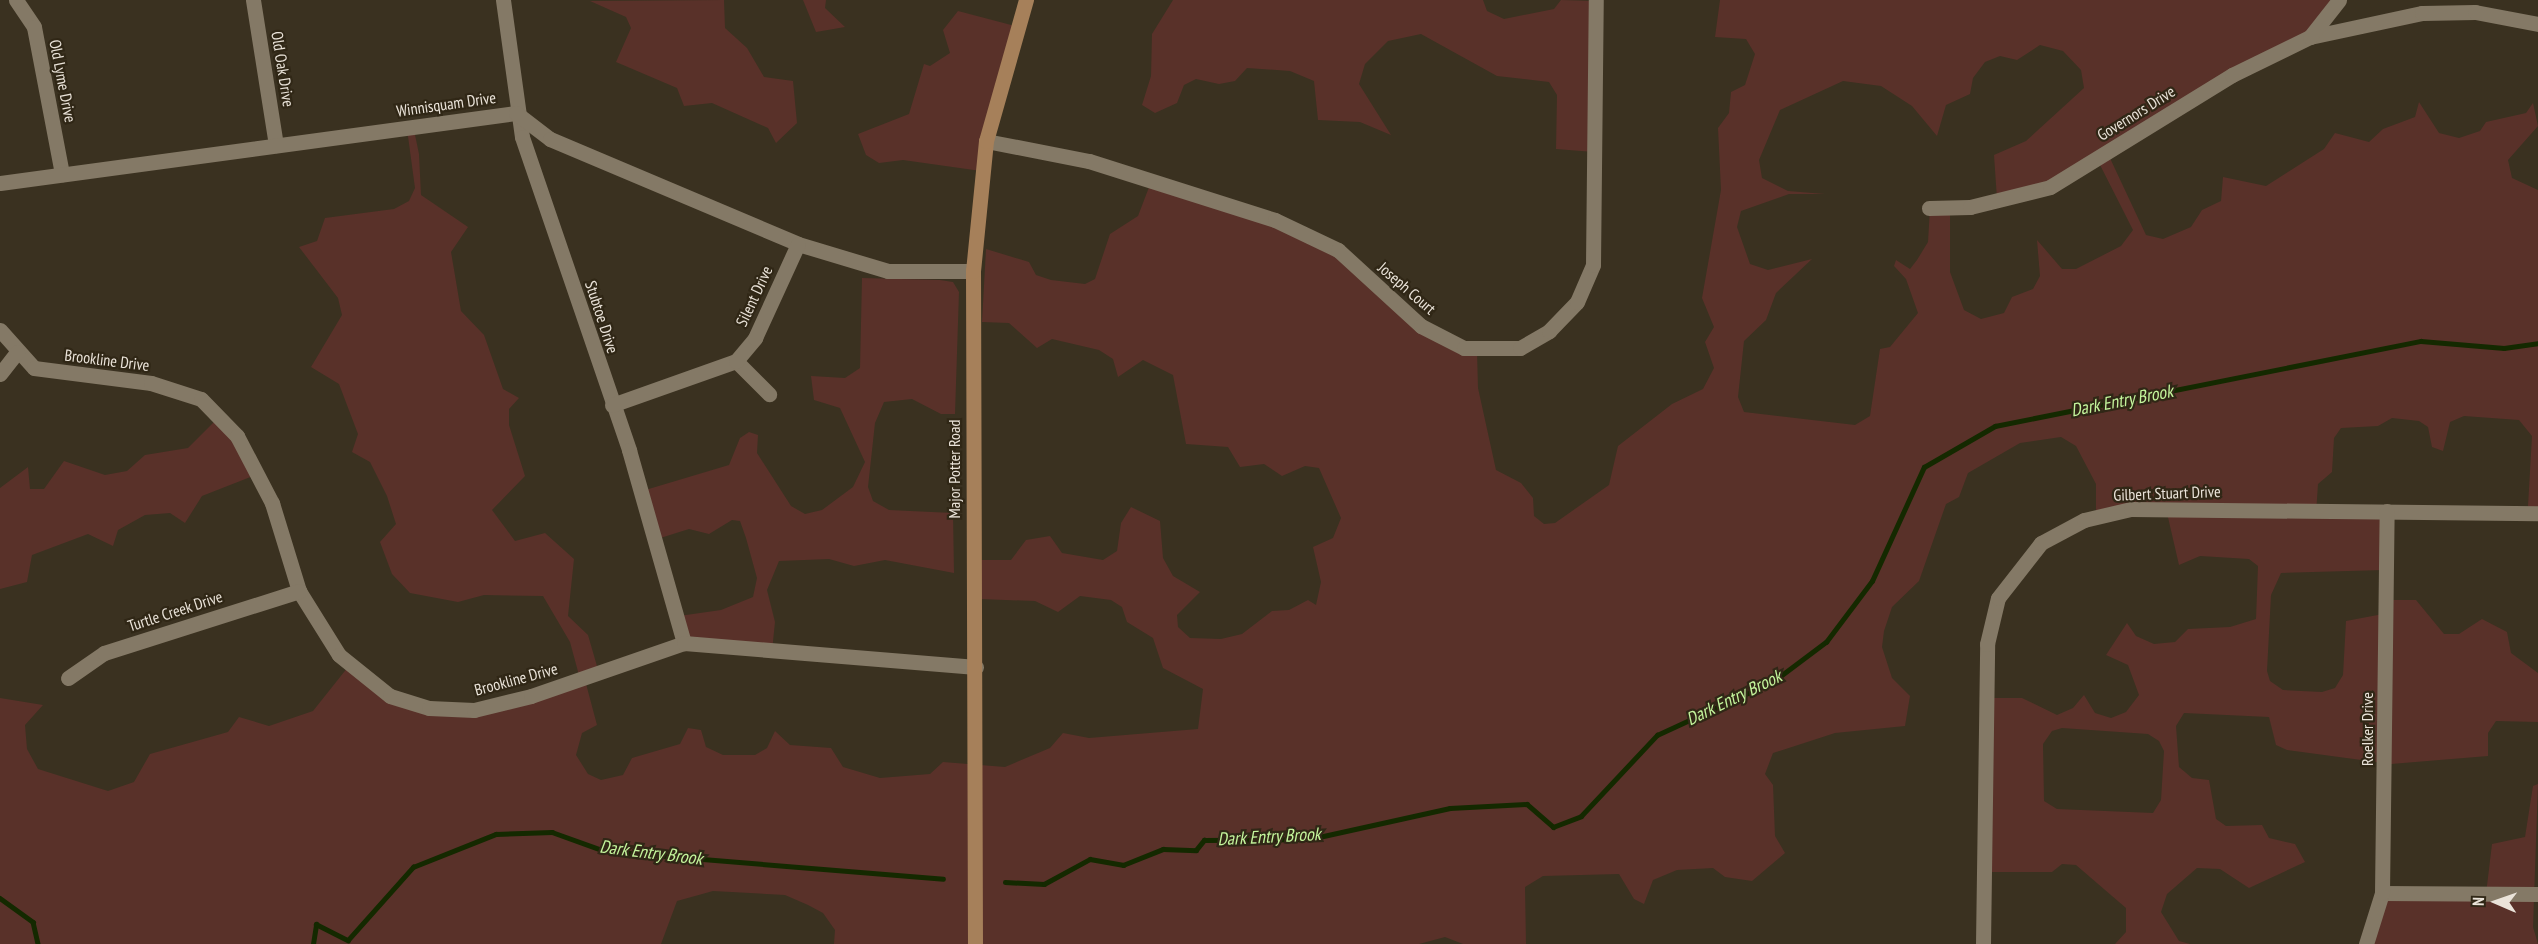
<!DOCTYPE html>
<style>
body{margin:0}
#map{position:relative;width:2538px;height:944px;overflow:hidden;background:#3a3120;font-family:"PT Sans Narrow",sans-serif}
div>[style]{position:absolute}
.green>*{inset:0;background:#593129}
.stream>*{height:4.5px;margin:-2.25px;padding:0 2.25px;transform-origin:2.25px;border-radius:2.25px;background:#142900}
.street>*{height:15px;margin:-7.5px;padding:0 7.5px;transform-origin:7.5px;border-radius:7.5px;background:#847966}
.secondary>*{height:15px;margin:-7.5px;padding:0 7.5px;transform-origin:7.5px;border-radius:7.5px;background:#a6805a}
span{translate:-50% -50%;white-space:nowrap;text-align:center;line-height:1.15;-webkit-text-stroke:4.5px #302716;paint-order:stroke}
.street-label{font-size:16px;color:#eae3d9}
.water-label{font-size:18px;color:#c4f59c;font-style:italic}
.north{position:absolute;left:2466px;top:872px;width:60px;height:60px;-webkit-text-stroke:4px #302716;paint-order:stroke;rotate:272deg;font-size:16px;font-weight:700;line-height:24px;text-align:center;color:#eae3d9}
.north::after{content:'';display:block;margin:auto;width:21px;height:27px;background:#eae3d9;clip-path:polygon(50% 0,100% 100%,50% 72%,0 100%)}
</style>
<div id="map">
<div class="green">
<i style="clip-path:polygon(724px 0,725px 28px,747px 48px,764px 77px,793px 81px,797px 123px,776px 143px,768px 128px,712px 103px,684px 106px,677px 88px,616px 62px,631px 28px,626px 17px,590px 1px)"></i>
<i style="clip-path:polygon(803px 0,826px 0,825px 8px,845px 27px,816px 32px)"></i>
<i style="clip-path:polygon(1173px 0,1483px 0,1487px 11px,1504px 19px,1554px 9px,1561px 0,1594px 1px,1594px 152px,1556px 149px,1557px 95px,1549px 82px,1497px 76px,1421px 34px,1388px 41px,1365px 64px,1359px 84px,1391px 135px,1360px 122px,1318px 120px,1314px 81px,1290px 71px,1247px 68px,1235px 81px,1219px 84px,1196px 79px,1184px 85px,1177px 103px,1155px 113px,1142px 105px,1151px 76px,1152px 34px)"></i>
<i style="clip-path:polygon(evenodd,1720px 0,2331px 0,2312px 35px,2109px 156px,2146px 235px,2163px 239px,2191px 227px,2202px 210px,2221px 201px,2223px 177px,2266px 186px,2324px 149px,2335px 133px,2369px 142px,2383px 129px,2415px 117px,2419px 102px,2439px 133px,2459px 138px,2480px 131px,2486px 122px,2526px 113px,2533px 103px,2538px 126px,2508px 160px,2512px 178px,2538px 190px,2538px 517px,2528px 506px,2532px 436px,2519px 420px,2464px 416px,2450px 422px,2443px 451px,2432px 447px,2428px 427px,2419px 421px,2392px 418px,2378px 426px,2341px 428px,2334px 438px,2332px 472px,2318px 484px,2316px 514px,2387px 518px,2384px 570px,2281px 573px,2271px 595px,2267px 671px,2270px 681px,2283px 690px,2322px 692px,2335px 688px,2343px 675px,2346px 621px,2383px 614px,2386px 600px,2416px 600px,2444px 634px,2459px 634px,2482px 619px,2507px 632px,2511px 653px,2538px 673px,2538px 722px,2496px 721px,2488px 733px,2488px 756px,2391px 764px,2287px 750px,2276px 745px,2269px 717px,2184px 713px,2176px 726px,2179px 767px,2192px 778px,2209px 780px,2216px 819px,2226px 826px,2262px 825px,2269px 838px,2295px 844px,2305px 862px,2249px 888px,2220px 869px,2197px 868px,2167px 894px,2161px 912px,2179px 941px,2190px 944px,2115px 944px,2126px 932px,2126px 908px,2076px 865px,2062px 864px,2052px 872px,1987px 872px,1992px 698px,2022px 698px,2057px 715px,2073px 708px,2084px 695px,2095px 713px,2111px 718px,2126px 712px,2139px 695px,2128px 665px,2106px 655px,2127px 623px,2136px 636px,2154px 644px,2175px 642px,2188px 629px,2230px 627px,2256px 619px,2258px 566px,2249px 559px,2200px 556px,2179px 565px,2167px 513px,2096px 519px,2096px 484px,2076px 446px,2061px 437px,2020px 443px,1968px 473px,1959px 497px,1946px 504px,1919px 581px,1892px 607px,1884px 631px,1882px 647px,1892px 678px,1910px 696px,1905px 726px,1835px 733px,1773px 753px,1765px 774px,1773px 785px,1775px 836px,1785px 853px,1752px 881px,1725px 877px,1713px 868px,1677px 870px,1653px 880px,1644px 904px,1634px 899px,1619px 874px,1543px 876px,1525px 887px,1526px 944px,1463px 944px,1445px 937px,1419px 944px,834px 944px,835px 930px,823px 913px,808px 905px,785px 895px,713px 891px,677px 901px,661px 944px,0 944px,0 698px,43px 705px,25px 725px,27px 749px,38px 769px,108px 791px,134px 782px,150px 754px,228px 732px,239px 717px,269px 726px,313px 711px,348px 667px,378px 692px,474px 710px,580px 679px,570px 642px,543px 596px,484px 595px,458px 602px,410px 593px,392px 574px,380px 542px,396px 524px,387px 496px,370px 462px,352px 452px,358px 434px,339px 384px,311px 367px,342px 315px,338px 298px,299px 247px,317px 241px,325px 218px,394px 209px,409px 201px,415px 188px,407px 129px,414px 130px,419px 154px,421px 195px,468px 227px,451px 252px,461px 311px,484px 335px,503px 389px,519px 398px,509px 409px,509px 425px,525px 476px,492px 510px,515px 541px,545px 533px,574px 559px,568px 616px,588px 635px,599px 673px,585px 680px,597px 725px,582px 733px,576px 755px,588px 774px,601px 780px,623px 775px,632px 758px,680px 744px,688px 728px,701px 730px,706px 747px,723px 755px,755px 755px,767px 748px,775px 731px,790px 745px,831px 748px,843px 767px,880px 778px,930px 774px,943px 762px,1005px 767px,1050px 748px,1063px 733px,1089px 738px,1198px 729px,1203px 689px,1163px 668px,1153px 638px,1127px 622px,1122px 607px,1111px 600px,1080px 596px,1058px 612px,1035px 601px,980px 599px,980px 560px,1011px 560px,1026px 540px,1050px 536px,1062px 553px,1103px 560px,1117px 551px,1121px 523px,1131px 507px,1160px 521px,1163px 558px,1173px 576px,1200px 592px,1177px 615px,1178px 627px,1190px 638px,1221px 639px,1242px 634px,1272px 611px,1289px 610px,1308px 600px,1316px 605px,1321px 582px,1313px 547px,1333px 538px,1341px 518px,1319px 468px,1305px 466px,1282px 476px,1264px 464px,1240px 467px,1228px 447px,1186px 444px,1173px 375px,1143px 360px,1118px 377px,1113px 359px,1099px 350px,1052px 339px,1037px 348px,1009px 323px,982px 322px,986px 249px,1029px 262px,1036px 275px,1051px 280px,1085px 284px,1095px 279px,1110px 234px,1138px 216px,1151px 182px,1330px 247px,1414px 324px,1477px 351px,1478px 388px,1496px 470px,1521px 483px,1533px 498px,1534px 516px,1544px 524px,1555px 523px,1609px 485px,1618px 446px,1672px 404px,1703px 389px,1714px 368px,1705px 342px,1714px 327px,1702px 298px,1721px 190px,1718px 128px,1729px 113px,1731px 92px,1745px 85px,1755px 54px,1746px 39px,1715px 37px,1720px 0,2040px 45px,2063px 51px,2081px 70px,2084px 88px,2026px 141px,1994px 155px,1997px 199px,2055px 185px,2097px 159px,2133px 230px,2121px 246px,2076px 269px,2062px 269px,2037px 240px,2040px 276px,2033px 289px,2012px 297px,2004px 313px,1981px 319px,1964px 310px,1950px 272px,1950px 211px,1930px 208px,1928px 242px,1917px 260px,1910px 269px,1896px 260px,1894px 266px,1906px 279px,1918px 313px,1890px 347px,1880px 349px,1870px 416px,1855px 425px,1744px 412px,1738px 397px,1744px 341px,1766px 320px,1776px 293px,1812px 259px,1768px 270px,1750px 264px,1737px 227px,1741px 211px,1789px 194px,1825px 194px,1788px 191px,1762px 178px,1759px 160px,1780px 110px,1843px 81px,1881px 86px,1912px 106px,1937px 136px,1946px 105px,1970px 94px,1973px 78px,1985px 62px,2000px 56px,2017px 60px,2040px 45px,1720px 0,2062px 728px,2148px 734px,2159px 741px,2164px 751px,2161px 800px,2153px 813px,2057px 809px,2044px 801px,2043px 744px,2052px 731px,2062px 728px)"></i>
<i style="clip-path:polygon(958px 11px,1015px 26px,981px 171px,903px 160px,879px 163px,866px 155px,858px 134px,909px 114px,924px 64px,930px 66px,950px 53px,943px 30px)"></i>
<i style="clip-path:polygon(862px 278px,940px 280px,953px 282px,959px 292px,955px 414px,941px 414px,912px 399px,884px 402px,875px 423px,868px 487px,873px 501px,889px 510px,953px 513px,954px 573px,885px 560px,854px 566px,829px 559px,779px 561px,767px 590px,775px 622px,772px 651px,685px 645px,679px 616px,721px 610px,753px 597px,757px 578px,746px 538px,740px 521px,732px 520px,709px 534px,689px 529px,654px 540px,642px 491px,729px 465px,740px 438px,749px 432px,758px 435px,757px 453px,791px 506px,805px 514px,822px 510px,853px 487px,865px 462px,840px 408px,814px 400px,811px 376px,845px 378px,860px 368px)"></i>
<i style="clip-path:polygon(216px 420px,225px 425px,253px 476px,202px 496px,185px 523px,170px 513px,145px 515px,118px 530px,113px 546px,88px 534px,32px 555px,27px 582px,0 589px,0 488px,28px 467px,30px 489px,44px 489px,64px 461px,105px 475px,127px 471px,145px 455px,188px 448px)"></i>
<i style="clip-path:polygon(2538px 784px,2533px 927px,2538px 944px,2365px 944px,2379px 899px,2486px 894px,2492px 844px,2525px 837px,2533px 786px)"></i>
</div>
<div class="stream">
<i style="left:1005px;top:882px;width:39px;rotate:3deg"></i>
<i style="left:1044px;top:884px;width:52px;rotate:-28.5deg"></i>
<i style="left:1090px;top:859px;width:34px;rotate:10deg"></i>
<i style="left:1123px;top:865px;width:43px;rotate:-21.8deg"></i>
<i style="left:1163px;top:849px;width:33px;rotate:2deg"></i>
<i style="left:1196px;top:850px;width:13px;rotate:-51deg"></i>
<i style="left:1204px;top:840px;width:106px;rotate:-0.5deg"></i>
<i style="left:1310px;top:839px;width:143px;rotate:-12.5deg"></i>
<i style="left:1450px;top:808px;width:77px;rotate:-3deg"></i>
<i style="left:1527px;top:804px;width:35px;rotate:41deg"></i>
<i style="left:1553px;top:827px;width:30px;rotate:-21deg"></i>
<i style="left:1581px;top:816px;width:111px;rotate:-46.8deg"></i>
<i style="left:1657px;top:735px;width:129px;rotate:-24.8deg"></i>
<i style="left:1774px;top:681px;width:65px;rotate:-36.9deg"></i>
<i style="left:1826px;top:642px;width:76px;rotate:-53deg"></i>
<i style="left:1872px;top:581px;width:125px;rotate:-65.5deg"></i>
<i style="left:1924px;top:467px;width:82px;rotate:-30deg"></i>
<i style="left:1995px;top:426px;width:434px;rotate:-11.3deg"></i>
<i style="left:2421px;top:341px;width:83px;rotate:4.8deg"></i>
<i style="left:2504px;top:348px;width:34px;rotate:-8deg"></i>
<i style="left:0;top:898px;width:41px;rotate:36deg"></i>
<i style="left:33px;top:922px;width:23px;rotate:77deg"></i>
<i style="left:313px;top:944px;width:20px;rotate:-81deg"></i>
<i style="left:316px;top:924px;width:36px;rotate:27deg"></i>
<i style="left:348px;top:940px;width:98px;rotate:-48.3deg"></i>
<i style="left:413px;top:867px;width:89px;rotate:-21.7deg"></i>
<i style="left:496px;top:834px;width:56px;rotate:-2deg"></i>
<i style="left:552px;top:832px;width:56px;rotate:19.7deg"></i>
<i style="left:605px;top:851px;width:339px;rotate:4.7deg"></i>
</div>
<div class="street">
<i style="left:16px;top:0;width:32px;rotate:56deg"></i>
<i style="left:34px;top:27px;width:150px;rotate:79.2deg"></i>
<i style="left:253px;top:0;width:147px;rotate:81deg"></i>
<i style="left:503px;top:0;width:138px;rotate:82.1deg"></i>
<i style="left:522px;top:137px;width:331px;rotate:71.1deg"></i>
<i style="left:629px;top:450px;width:201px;rotate:74.1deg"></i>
<i style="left:2310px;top:37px;width:115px;rotate:-12.1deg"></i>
<i style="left:2422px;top:13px;width:53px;rotate:-1.1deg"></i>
<i style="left:2475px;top:12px;width:64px;rotate:10.8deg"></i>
<i style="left:986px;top:141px;width:105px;rotate:11deg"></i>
<i style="left:1089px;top:161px;width:195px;rotate:17.6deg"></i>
<i style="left:1275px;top:220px;width:70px;rotate:25.5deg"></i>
<i style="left:1338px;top:250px;width:113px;rotate:42.5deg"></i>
<i style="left:1421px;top:326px;width:48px;rotate:27.1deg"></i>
<i style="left:1464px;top:348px;width:56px"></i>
<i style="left:1520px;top:348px;width:34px;rotate:-30deg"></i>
<i style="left:1549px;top:331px;width:40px;rotate:-46deg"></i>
<i style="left:1577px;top:302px;width:40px;rotate:-66.6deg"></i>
<i style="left:1593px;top:265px;width:265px;rotate:-89.4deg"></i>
<i style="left:0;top:183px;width:521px;rotate:-7.73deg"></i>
<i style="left:516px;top:113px;width:43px;rotate:37.4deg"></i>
<i style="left:550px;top:139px;width:269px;rotate:22.9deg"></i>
<i style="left:798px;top:244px;width:94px;rotate:16.7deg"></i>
<i style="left:888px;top:271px;width:85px"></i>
<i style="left:1929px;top:208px;width:41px;rotate:-1.4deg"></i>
<i style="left:1970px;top:207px;width:82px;rotate:-14deg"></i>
<i style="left:2050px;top:187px;width:214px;rotate:-31.6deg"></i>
<i style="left:2232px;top:75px;width:87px;rotate:-26deg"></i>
<i style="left:2310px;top:37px;width:47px;rotate:-51.9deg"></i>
<i style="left:0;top:330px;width:51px;rotate:48.2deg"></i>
<i style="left:34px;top:368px;width:118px;rotate:7.3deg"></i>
<i style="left:151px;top:383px;width:52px;rotate:17.7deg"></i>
<i style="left:201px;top:399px;width:52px;rotate:45.8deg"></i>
<i style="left:237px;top:436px;width:76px;rotate:62.4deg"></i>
<i style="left:272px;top:503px;width:92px;rotate:72.9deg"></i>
<i style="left:299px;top:591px;width:75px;rotate:58deg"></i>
<i style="left:339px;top:655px;width:65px;rotate:38.8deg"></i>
<i style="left:390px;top:696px;width:41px;rotate:17.1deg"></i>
<i style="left:429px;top:708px;width:45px;rotate:2.5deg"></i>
<i style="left:474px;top:710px;width:59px;rotate:-13.8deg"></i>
<i style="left:531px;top:696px;width:162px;rotate:-19.1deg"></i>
<i style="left:684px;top:643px;width:293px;rotate:4.7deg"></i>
<i style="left:736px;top:361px;width:47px;rotate:45deg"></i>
<i style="left:0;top:374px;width:28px;rotate:-52deg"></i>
<i style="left:612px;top:405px;width:132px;rotate:-19.5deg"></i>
<i style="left:736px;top:361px;width:30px;rotate:-50deg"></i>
<i style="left:755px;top:338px;width:103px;rotate:-65.4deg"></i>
<i style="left:68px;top:678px;width:44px;rotate:-34.8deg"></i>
<i style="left:104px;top:653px;width:205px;rotate:-17.6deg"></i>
<i style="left:2382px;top:893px;width:156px;rotate:0.4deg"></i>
<i style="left:1983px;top:944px;width:300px;rotate:-89.2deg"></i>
<i style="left:1987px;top:644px;width:47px;rotate:-76.6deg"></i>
<i style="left:1998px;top:598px;width:70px;rotate:-52deg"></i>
<i style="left:2041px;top:543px;width:49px;rotate:-28.1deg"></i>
<i style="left:2084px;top:520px;width:48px;rotate:-13.2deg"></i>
<i style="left:2131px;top:509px;width:407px;rotate:0.6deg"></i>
<i style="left:2366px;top:944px;width:53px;rotate:-72.6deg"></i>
<i style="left:2382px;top:893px;width:382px;rotate:-89.3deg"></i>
</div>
<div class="secondary">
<i style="left:975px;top:944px;width:673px;rotate:-90.17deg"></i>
<i style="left:973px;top:271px;width:131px;rotate:-84.3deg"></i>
<i style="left:986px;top:141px;width:147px;rotate:-74.2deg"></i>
</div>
<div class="street-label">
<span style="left:283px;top:69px;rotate:81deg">Old Oak Drive</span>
<span style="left:63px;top:81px;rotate:79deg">Old Lyme Drive</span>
<span style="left:446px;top:104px;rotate:-8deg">Winnisquam Drive</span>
<span style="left:2136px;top:113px;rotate:-32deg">Governors Drive</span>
<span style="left:1407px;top:288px;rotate:41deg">Joseph Court</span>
<span style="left:754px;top:296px;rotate:-65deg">Silent Drive</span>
<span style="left:602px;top:317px;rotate:72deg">Stubtoe Drive</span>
<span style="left:107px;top:360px;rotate:7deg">Brookline Drive</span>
<span style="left:954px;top:469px;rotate:-90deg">Major Potter Road</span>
<span style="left:2167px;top:493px;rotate:-2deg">Gilbert Stuart Drive</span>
<span style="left:175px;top:611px;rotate:-18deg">Turtle Creek Drive</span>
<span style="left:516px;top:679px;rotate:-15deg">Brookline Drive</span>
<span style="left:2367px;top:729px;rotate:-90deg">Roelker Drive</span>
</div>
<div class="water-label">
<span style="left:2122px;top:401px;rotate:-11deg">Dark Entry Brook</span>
<span style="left:1734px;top:698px;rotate:-26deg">Dark Entry Brook</span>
<span style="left:1269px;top:837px;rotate:-3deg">Dark Entry Brook</span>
<span style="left:651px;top:853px;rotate:7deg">Dark Entry Brook</span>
</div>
<div class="north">N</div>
</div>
